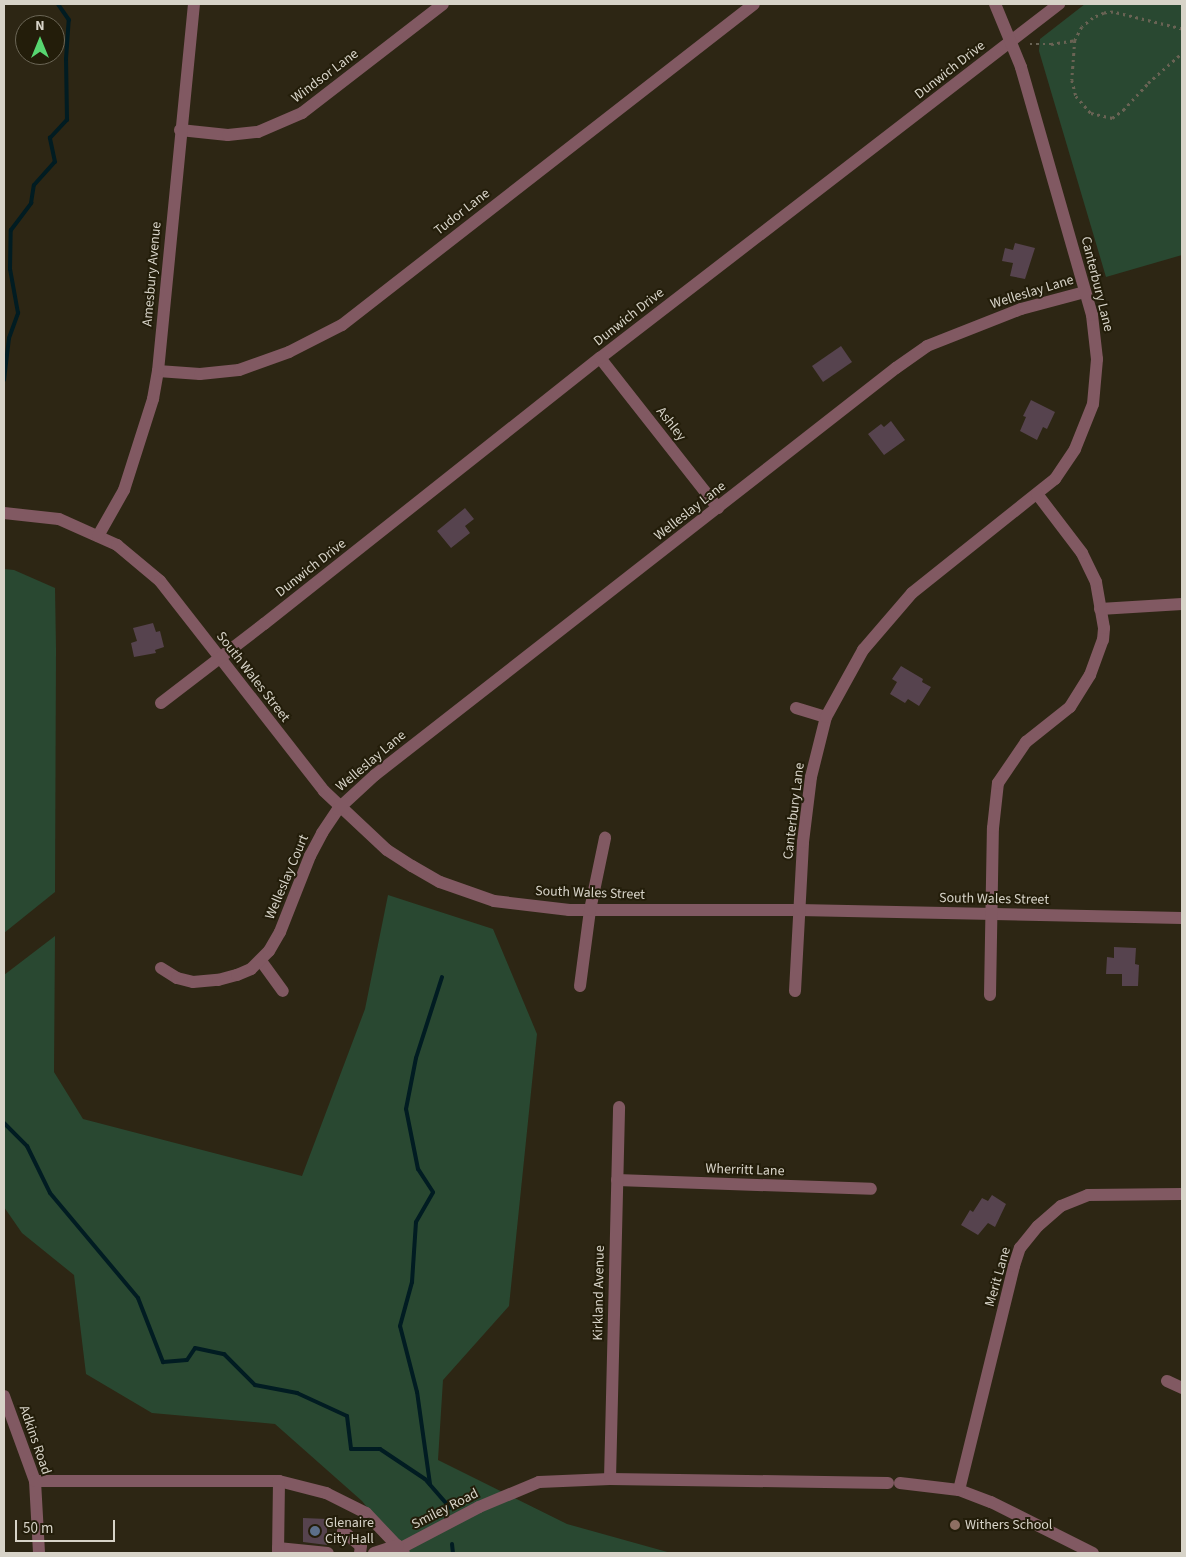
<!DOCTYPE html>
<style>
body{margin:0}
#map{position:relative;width:1186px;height:1557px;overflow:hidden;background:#2d2614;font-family:"Source Sans 3",sans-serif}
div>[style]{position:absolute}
.green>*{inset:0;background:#294831}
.stream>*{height:4px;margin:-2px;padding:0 2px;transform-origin:2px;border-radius:2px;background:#011c22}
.building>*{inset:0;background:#56434e}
.path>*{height:2.5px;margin-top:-1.25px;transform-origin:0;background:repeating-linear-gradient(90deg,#696354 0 2.5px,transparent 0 6.5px)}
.minor>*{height:12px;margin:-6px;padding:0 6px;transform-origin:6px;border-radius:6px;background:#815962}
.dots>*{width:14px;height:14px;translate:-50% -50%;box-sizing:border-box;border:2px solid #231d0a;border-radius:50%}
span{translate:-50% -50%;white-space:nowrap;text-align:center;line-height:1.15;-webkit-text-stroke:4px #231d0a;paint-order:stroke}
.street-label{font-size:14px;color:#d7d3c8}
.poi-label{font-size:14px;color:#d7d3c8}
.left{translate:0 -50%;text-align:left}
.frame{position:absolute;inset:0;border:5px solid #d7d3c8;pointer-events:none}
.north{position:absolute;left:15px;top:15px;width:50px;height:50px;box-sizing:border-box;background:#231d0a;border:1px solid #6b6656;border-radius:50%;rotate:0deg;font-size:14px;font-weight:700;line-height:20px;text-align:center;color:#d7d3c8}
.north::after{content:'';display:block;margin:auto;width:18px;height:22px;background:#57d670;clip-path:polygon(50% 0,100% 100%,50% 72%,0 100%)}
.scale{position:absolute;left:15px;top:1520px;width:100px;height:22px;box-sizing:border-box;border:2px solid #d7d3c8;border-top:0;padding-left:6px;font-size:15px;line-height:18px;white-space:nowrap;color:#d7d3c8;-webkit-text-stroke:4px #231d0a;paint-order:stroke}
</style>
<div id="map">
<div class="green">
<i style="clip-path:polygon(1085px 4px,1182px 4px,1182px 255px,1106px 277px,1039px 51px,1040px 39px)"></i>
<i style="clip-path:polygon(4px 569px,14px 570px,55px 588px,56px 649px,55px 892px,4px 933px)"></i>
<i style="clip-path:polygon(388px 895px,493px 929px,537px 1034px,509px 1306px,443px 1380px,438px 1460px,567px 1524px,671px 1553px,404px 1553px,362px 1501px,275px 1424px,152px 1413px,86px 1374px,74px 1275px,22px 1233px,4px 1207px,4px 975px,55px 936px,54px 1072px,83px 1119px,302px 1176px,365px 1009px)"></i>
</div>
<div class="stream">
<i style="left:4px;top:380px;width:42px;rotate:-83.2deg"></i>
<i style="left:9px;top:338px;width:27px;rotate:-70deg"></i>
<i style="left:18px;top:313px;width:45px;rotate:-100.3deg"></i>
<i style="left:10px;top:269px;width:39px;rotate:-89deg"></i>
<i style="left:11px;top:230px;width:34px;rotate:-53deg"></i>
<i style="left:31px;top:203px;width:18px;rotate:-81deg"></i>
<i style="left:34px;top:185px;width:31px;rotate:-48deg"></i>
<i style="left:55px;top:162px;width:25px;rotate:-102deg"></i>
<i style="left:50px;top:138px;width:25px;rotate:-47deg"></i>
<i style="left:67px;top:120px;width:61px;rotate:-90.9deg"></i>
<i style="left:66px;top:59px;width:39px;rotate:-86deg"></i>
<i style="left:69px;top:20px;width:19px;rotate:-125deg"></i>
<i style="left:4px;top:1123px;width:33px;rotate:45deg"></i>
<i style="left:27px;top:1146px;width:52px;rotate:63.9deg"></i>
<i style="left:50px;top:1193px;width:137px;rotate:50deg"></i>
<i style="left:138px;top:1298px;width:69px;rotate:68.7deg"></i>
<i style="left:163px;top:1362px;width:24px;rotate:-5deg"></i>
<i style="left:187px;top:1360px;width:14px;rotate:-56deg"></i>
<i style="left:195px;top:1348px;width:30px;rotate:12deg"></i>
<i style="left:224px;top:1354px;width:44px;rotate:45deg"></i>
<i style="left:255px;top:1385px;width:43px;rotate:10.8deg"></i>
<i style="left:297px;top:1393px;width:55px;rotate:24.7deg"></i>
<i style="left:347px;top:1416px;width:33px;rotate:83deg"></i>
<i style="left:351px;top:1449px;width:29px"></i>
<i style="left:380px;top:1449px;width:54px;rotate:33.7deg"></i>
<i style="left:425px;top:1479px;width:38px;rotate:49deg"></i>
<i style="left:430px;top:1484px;width:93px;rotate:-98deg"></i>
<i style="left:417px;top:1392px;width:68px;rotate:-104.4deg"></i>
<i style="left:400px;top:1326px;width:46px;rotate:-74.7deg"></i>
<i style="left:412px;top:1282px;width:60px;rotate:-86.2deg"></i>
<i style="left:416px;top:1222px;width:34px;rotate:-60deg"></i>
<i style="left:433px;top:1192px;width:27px;rotate:-123deg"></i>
<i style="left:418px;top:1169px;width:61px;rotate:-101.3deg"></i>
<i style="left:406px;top:1109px;width:52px;rotate:-78.9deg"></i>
<i style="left:416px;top:1058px;width:85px;rotate:-72.2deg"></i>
<i style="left:452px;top:1544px;width:9px;rotate:84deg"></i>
</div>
<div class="building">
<i style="clip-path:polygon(1015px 243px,1035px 248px,1025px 279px,1010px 276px,1013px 263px,1002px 261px,1005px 248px,1013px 250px)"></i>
<i style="clip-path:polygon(841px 346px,852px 362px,823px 382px,812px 366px)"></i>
<i style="clip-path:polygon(1031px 400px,1055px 412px,1047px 429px,1043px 427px,1037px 440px,1020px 431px,1026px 417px,1023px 416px)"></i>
<i style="clip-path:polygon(891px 421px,905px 440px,884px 455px,868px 434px,881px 424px,884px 427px)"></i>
<i style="clip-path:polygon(465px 508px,474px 519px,465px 526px,470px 533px,451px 548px,437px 531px)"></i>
<i style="clip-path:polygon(153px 623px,156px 632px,160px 631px,164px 647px,155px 650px,156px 653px,134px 657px,131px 643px,137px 641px,133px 628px)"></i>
<i style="clip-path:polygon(901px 666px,923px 679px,922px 682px,931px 687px,919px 706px,908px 699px,905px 703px,890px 694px,897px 682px,892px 679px)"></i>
<i style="clip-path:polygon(1114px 947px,1136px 948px,1135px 964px,1139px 965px,1138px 986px,1122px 986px,1122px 974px,1106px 974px,1107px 957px,1114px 958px)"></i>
<i style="clip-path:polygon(992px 1195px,1006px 1204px,995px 1227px,988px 1223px,978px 1235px,961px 1225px,970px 1210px,973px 1212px,982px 1198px,988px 1201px)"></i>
<i style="clip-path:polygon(303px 1518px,327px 1519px,327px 1545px,303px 1542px)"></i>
</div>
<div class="path">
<i style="left:1182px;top:29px;width:71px;rotate:-166.2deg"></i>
<i style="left:1113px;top:12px;width:9px;rotate:174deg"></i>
<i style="left:1104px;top:13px;width:12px;rotate:156deg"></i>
<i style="left:1093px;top:18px;width:14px;rotate:141deg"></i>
<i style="left:1082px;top:27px;width:15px;rotate:118deg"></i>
<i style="left:1075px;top:40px;width:40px;rotate:94.3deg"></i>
<i style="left:1072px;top:80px;width:16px;rotate:76deg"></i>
<i style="left:1076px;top:96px;width:23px;rotate:49deg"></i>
<i style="left:1091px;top:113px;width:22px;rotate:13deg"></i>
<i style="left:1112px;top:118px;width:14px;rotate:-36deg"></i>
<i style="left:1123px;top:110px;width:37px;rotate:-47deg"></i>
<i style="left:1148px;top:83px;width:45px;rotate:-41.4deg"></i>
<i style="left:1030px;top:44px;width:21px"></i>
<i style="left:1051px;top:44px;width:24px;rotate:-9deg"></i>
</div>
<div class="minor">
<i style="left:180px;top:130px;width:48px;rotate:5.9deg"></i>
<i style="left:228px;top:135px;width:30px;rotate:-6deg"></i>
<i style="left:258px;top:132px;width:48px;rotate:-23.4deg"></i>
<i style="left:302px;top:113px;width:178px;rotate:-37.7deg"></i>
<i style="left:600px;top:358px;width:191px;rotate:51.8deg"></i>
<i style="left:158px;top:371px;width:42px;rotate:4.1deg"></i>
<i style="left:200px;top:374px;width:39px;rotate:-6deg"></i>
<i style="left:239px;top:370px;width:53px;rotate:-19.8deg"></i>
<i style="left:289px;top:352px;width:59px;rotate:-27deg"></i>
<i style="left:342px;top:325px;width:522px;rotate:-37.92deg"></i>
<i style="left:4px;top:513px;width:55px;rotate:6.2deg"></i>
<i style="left:59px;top:519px;width:64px;rotate:24.1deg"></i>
<i style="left:117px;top:545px;width:56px;rotate:39.9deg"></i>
<i style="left:160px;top:581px;width:266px;rotate:52deg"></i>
<i style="left:324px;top:791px;width:86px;rotate:43.1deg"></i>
<i style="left:387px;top:850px;width:30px;rotate:33deg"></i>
<i style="left:412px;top:866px;width:32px;rotate:30deg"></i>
<i style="left:440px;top:882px;width:57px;rotate:19.4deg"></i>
<i style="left:494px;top:901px;width:76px;rotate:6.8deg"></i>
<i style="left:569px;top:910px;width:230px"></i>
<i style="left:799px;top:910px;width:383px;rotate:1.2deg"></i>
<i style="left:98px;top:536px;width:53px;rotate:-60.5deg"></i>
<i style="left:124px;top:490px;width:96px;rotate:-72.3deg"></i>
<i style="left:153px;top:399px;width:28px;rotate:-80deg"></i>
<i style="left:158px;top:371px;width:369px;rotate:-84.4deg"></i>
<i style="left:1100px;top:609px;width:82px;rotate:-3.5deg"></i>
<i style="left:161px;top:703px;width:130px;rotate:-37.5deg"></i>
<i style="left:264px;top:624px;width:429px;rotate:-38.4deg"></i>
<i style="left:600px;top:358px;width:580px;rotate:-37.64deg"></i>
<i style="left:796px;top:708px;width:31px;rotate:17deg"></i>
<i style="left:261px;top:961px;width:37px;rotate:54deg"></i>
<i style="left:161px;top:968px;width:19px;rotate:32deg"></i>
<i style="left:177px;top:978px;width:16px;rotate:14deg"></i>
<i style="left:193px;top:982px;width:25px;rotate:-5deg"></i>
<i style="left:218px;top:980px;width:20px;rotate:-15deg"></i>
<i style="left:237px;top:975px;width:15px;rotate:-23deg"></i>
<i style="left:251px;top:969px;width:25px;rotate:-45deg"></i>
<i style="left:269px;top:951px;width:22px;rotate:-60deg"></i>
<i style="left:280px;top:932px;width:82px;rotate:-68.5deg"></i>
<i style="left:310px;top:856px;width:26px;rotate:-62deg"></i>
<i style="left:322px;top:833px;width:29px;rotate:-56deg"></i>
<i style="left:338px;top:809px;width:50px;rotate:-42.6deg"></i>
<i style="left:375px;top:775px;width:661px;rotate:-38deg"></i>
<i style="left:896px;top:368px;width:38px;rotate:-35deg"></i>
<i style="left:927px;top:346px;width:101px;rotate:-21.5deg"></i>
<i style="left:1021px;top:309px;width:66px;rotate:-14.9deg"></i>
<i style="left:580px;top:986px;width:77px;rotate:-82.5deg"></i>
<i style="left:590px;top:910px;width:74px;rotate:-78.2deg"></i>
<i style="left:795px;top:991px;width:149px;rotate:-86.9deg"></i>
<i style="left:803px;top:842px;width:65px;rotate:-83deg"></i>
<i style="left:811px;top:777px;width:62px;rotate:-76deg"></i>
<i style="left:826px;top:717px;width:77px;rotate:-61.1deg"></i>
<i style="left:863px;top:650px;width:75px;rotate:-49.3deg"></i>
<i style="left:912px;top:593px;width:183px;rotate:-38.6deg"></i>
<i style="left:1055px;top:479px;width:36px;rotate:-56deg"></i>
<i style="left:1075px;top:449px;width:48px;rotate:-68.2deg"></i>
<i style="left:1093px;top:404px;width:45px;rotate:-84.9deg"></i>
<i style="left:1097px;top:359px;width:44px;rotate:-96.5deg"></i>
<i style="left:1092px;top:315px;width:258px;rotate:-106deg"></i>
<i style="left:1021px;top:67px;width:68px;rotate:-112.4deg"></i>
<i style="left:990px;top:995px;width:167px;rotate:-89deg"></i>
<i style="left:993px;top:828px;width:45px;rotate:-83.7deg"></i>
<i style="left:998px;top:783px;width:50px;rotate:-55.7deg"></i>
<i style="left:1026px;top:742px;width:56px;rotate:-38.5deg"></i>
<i style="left:1070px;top:707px;width:38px;rotate:-58deg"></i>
<i style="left:1090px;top:675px;width:37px;rotate:-70deg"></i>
<i style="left:1103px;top:640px;width:12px;rotate:-85deg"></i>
<i style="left:1104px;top:628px;width:47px;rotate:-99.9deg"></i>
<i style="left:1096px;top:582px;width:32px;rotate:-116deg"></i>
<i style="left:1082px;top:553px;width:74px;rotate:-127.3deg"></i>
<i style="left:617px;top:1180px;width:254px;rotate:2deg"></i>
<i style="left:1167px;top:1381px;width:17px;rotate:25deg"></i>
<i style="left:4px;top:1396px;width:90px;rotate:70deg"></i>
<i style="left:35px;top:1481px;width:72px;rotate:86.8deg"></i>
<i style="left:610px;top:1479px;width:372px;rotate:-88.6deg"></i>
<i style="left:35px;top:1481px;width:244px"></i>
<i style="left:279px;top:1481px;width:49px;rotate:14.3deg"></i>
<i style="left:326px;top:1493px;width:45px;rotate:26.6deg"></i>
<i style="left:366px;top:1513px;width:55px;rotate:46.5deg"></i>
<i style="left:900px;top:1483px;width:59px;rotate:6.8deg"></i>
<i style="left:959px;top:1490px;width:34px;rotate:21deg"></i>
<i style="left:991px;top:1502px;width:114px;rotate:26.6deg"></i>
<i style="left:959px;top:1490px;width:231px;rotate:-76.2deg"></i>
<i style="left:1014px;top:1266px;width:19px;rotate:-72deg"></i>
<i style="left:1020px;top:1248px;width:28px;rotate:-51deg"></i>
<i style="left:1038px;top:1226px;width:30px;rotate:-41deg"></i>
<i style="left:1061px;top:1206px;width:29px;rotate:-22deg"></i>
<i style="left:1088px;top:1195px;width:94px;rotate:-0.6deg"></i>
<i style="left:343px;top:1531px;width:23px;rotate:40deg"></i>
<i style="left:361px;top:1546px;width:7px;rotate:98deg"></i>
<i style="left:278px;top:1548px;width:50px;rotate:5.7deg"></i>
<i style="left:401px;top:1548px;width:88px;rotate:-27.7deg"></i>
<i style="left:479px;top:1507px;width:65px;rotate:-22.6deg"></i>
<i style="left:539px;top:1482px;width:71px;rotate:-2.4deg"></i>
<i style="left:610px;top:1479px;width:278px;rotate:0.8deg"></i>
<i style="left:278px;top:1553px;width:72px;rotate:-89.2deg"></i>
<i style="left:374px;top:1553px;width:25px;rotate:-18deg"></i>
</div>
<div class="dots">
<i style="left:955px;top:1525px;background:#8d6e63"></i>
<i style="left:315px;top:1531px;background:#5c6f8a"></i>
</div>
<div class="street-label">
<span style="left:950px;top:70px;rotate:-38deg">Dunwich Drive</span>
<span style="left:325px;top:76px;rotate:-37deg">Windsor Lane</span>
<span style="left:462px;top:212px;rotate:-38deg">Tudor Lane</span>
<span style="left:152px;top:274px;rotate:-85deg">Amesbury Avenue</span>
<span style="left:1097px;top:284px;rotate:76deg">Canterbury Lane</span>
<span style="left:1032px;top:292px;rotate:-17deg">Welleslay Lane</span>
<span style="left:629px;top:317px;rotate:-38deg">Dunwich Drive</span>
<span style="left:671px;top:424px;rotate:52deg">Ashley</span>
<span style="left:690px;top:511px;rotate:-38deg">Welleslay Lane</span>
<span style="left:311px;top:568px;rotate:-38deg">Dunwich Drive</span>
<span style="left:253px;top:677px;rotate:52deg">South Wales Street</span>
<span style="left:371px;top:761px;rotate:-40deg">Welleslay Lane</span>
<span style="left:794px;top:811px;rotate:-83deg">Canterbury Lane</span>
<span style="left:287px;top:877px;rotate:-67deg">Welleslay Court</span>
<span style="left:590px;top:893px;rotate:2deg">South Wales Street</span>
<span style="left:994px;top:899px;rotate:1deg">South Wales Street</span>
<span style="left:745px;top:1170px;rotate:2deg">Wherritt Lane</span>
<span style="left:998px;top:1277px;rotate:-74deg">Merit Lane</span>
<span style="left:599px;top:1293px;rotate:-89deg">Kirkland Avenue</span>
<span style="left:35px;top:1440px;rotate:71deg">Adkins Road</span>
<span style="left:445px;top:1509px;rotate:-27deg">Smiley Road</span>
</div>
<div class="poi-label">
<span class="left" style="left:325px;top:1531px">Glenaire<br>City Hall</span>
<span class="left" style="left:965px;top:1525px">Withers School</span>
</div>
<div class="frame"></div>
<div class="north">N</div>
<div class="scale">50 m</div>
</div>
